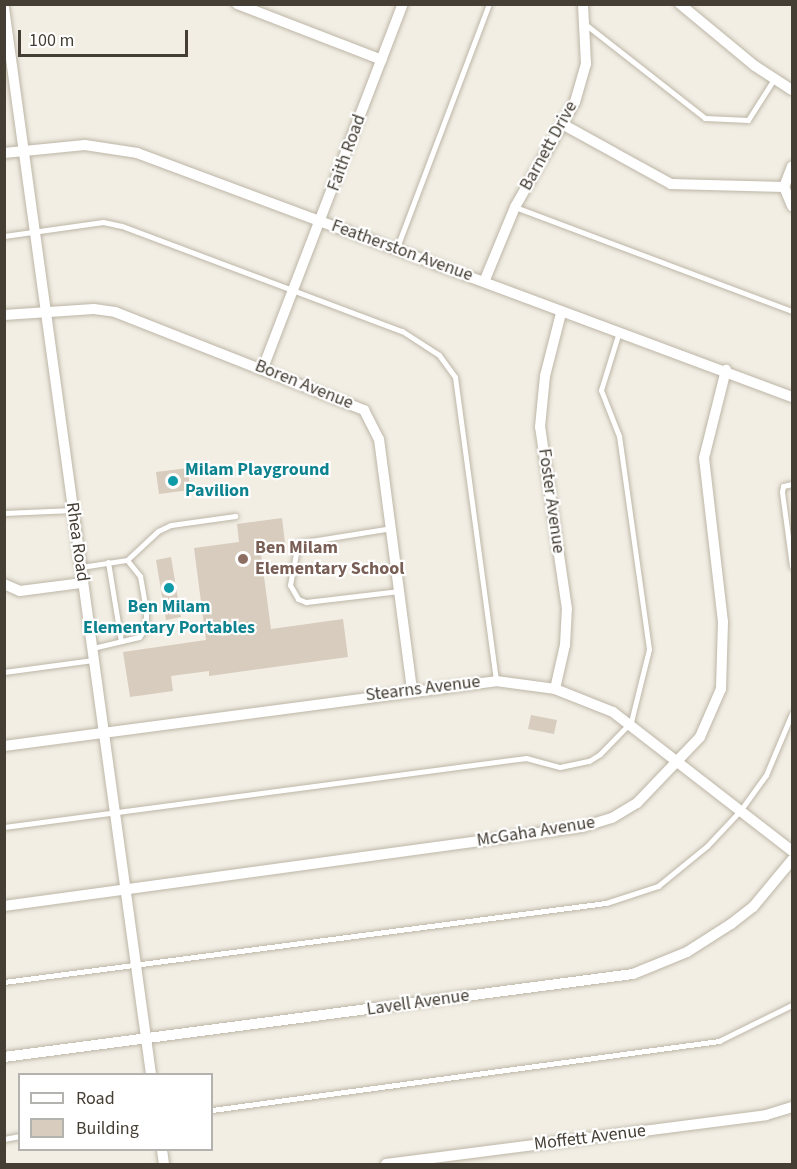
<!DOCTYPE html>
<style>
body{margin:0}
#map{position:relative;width:797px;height:1169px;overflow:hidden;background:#f2eee4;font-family:"Source Sans 3",sans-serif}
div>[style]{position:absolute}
.building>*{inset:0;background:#d7ccbd}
.roads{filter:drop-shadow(0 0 2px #bdb6a7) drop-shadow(0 0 2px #bdb6a7)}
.service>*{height:5px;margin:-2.5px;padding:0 2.5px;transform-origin:2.5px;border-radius:2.5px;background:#fff}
.minor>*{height:10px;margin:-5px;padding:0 5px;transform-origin:5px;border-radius:5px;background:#fff}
.dots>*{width:16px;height:16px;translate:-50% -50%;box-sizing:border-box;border:3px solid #fff;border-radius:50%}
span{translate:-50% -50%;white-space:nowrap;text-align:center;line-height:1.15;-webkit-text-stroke:4.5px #fff;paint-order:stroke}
.street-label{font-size:18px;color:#443e34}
.culture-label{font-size:18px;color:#0d838f;font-weight:700}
.left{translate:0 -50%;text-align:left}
.education-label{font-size:18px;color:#785e54;font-weight:700}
.frame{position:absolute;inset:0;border:6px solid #443e34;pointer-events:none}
.legend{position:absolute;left:18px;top:1073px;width:195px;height:78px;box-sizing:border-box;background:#fff;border:2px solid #b4b2ae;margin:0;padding:8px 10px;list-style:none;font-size:18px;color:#443e34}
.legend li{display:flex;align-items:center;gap:12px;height:30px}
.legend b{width:30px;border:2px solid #b4b2ae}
.scale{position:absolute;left:18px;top:30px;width:170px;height:27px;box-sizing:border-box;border:3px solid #443e34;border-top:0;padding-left:8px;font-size:18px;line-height:21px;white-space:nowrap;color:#443e34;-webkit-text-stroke:4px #fff;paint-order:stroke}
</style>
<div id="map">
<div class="building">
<i style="clip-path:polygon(188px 468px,190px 490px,159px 494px,156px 472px)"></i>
<i style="clip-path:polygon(282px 518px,286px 551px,261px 554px,271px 629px,343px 619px,348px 657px,209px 676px,209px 671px,171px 676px,173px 691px,130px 697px,123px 652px,206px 640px,194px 548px,239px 542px,237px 524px)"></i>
<i style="clip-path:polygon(171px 557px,181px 617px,166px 620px,156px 560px)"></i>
<i style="clip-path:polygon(531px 715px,557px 720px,554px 734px,528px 729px)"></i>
</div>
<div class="roads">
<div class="service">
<i style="left:585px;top:24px;width:152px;rotate:38.1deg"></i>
<i style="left:705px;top:118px;width:43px;rotate:2.7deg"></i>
<i style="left:748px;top:120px;width:49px;rotate:-57.6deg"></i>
<i style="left:515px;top:207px;width:296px;rotate:20.6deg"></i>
<i style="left:4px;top:236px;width:100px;rotate:-8deg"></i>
<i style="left:103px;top:222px;width:19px;rotate:12deg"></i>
<i style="left:122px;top:226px;width:299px;rotate:20.6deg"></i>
<i style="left:402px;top:331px;width:44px;rotate:33deg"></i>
<i style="left:439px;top:355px;width:27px;rotate:54deg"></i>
<i style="left:455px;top:377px;width:307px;rotate:82.3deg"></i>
<i style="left:396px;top:250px;width:263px;rotate:-69.3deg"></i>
<i style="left:792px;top:484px;width:9px;rotate:167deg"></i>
<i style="left:783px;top:486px;width:6px;rotate:99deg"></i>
<i style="left:782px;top:492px;width:75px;rotate:82.3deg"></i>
<i style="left:4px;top:513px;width:69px;rotate:-2.5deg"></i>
<i style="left:392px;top:528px;width:95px;rotate:170.9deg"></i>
<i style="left:298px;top:543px;width:43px;rotate:100.8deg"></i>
<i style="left:290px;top:585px;width:16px;rotate:60deg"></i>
<i style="left:298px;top:599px;width:9px;rotate:21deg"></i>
<i style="left:306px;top:602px;width:94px;rotate:-6.7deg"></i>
<i style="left:127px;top:560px;width:42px;rotate:-43.1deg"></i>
<i style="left:158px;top:531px;width:14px;rotate:-25deg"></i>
<i style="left:171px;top:525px;width:65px;rotate:-8deg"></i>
<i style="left:108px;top:562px;width:80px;rotate:80.7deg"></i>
<i style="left:81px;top:567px;width:47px;rotate:-8.7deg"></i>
<i style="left:127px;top:560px;width:21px;rotate:51deg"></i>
<i style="left:140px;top:576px;width:36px;rotate:80deg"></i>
<i style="left:146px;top:611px;width:17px;rotate:90deg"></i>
<i style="left:146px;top:628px;width:11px;rotate:128deg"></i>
<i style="left:139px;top:637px;width:47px;rotate:166.6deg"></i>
<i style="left:4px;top:672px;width:90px;rotate:-7.7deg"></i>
<i style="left:4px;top:827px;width:527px;rotate:-7.53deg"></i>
<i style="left:526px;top:758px;width:35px;rotate:15deg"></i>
<i style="left:560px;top:767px;width:30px;rotate:-12deg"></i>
<i style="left:589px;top:761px;width:13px;rotate:-32deg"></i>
<i style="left:600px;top:754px;width:45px;rotate:-45.9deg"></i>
<i style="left:631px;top:722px;width:75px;rotate:-76.1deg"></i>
<i style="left:649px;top:649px;width:215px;rotate:-98deg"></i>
<i style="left:619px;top:436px;width:49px;rotate:-111.4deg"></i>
<i style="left:601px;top:390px;width:58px;rotate:-72.8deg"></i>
<i style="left:4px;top:982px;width:607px;rotate:-7.48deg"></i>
<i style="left:606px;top:903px;width:55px;rotate:-18.1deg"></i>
<i style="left:658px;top:886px;width:63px;rotate:-39.2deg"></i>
<i style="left:707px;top:846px;width:48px;rotate:-46.7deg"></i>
<i style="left:740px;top:811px;width:44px;rotate:-54.2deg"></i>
<i style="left:766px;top:775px;width:67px;rotate:-67.2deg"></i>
<i style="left:212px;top:1110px;width:512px;rotate:-7.75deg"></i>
<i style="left:719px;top:1041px;width:81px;rotate:-26.3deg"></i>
<i style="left:4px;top:1139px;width:16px;rotate:-11deg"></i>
</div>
<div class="minor">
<i style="left:237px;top:4px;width:155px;rotate:21.1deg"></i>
<i style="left:680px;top:4px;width:97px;rotate:39.6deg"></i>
<i style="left:755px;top:66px;width:44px;rotate:33deg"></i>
<i style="left:4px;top:8px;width:1076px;rotate:82.15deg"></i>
<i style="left:564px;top:125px;width:122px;rotate:28.9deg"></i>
<i style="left:671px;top:184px;width:113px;rotate:1.5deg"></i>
<i style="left:784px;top:187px;width:21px;rotate:67deg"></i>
<i style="left:4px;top:153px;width:81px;rotate:-5.6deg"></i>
<i style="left:85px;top:145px;width:53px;rotate:8.7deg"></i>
<i style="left:137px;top:153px;width:699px;rotate:20.43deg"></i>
<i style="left:784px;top:187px;width:22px;rotate:-69deg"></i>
<i style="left:484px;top:282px;width:81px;rotate:-67.5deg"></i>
<i style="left:515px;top:207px;width:121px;rotate:-60.3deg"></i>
<i style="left:575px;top:102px;width:40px;rotate:-74deg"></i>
<i style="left:586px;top:64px;width:60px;rotate:-92.9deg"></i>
<i style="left:4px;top:315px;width:90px;rotate:-3.8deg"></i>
<i style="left:94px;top:309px;width:21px;rotate:8deg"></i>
<i style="left:115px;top:312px;width:268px;rotate:21.5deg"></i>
<i style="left:364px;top:410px;width:33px;rotate:63deg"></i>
<i style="left:379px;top:439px;width:251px;rotate:82.5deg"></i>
<i style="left:263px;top:368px;width:390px;rotate:-69deg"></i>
<i style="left:4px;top:584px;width:17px;rotate:24deg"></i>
<i style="left:20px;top:591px;width:63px;rotate:-7.4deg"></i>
<i style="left:555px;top:689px;width:45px;rotate:-77.2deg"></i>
<i style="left:565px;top:645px;width:36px;rotate:-87deg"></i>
<i style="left:567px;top:609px;width:184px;rotate:-98.4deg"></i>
<i style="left:540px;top:427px;width:51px;rotate:-84.4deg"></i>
<i style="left:545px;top:376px;width:65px;rotate:-75.7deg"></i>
<i style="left:4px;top:746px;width:496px;rotate:-7.5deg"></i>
<i style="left:496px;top:681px;width:60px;rotate:7.7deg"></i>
<i style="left:555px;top:689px;width:62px;rotate:21.6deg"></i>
<i style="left:613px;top:712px;width:227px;rotate:37.8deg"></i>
<i style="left:4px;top:906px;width:583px;rotate:-7.78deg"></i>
<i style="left:582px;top:827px;width:31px;rotate:-17deg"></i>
<i style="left:612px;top:818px;width:29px;rotate:-31deg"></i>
<i style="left:637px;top:803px;width:91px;rotate:-46.3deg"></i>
<i style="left:700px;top:737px;width:52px;rotate:-66.4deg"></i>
<i style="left:721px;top:689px;width:67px;rotate:-88.3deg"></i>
<i style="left:723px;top:622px;width:165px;rotate:-96.6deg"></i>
<i style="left:704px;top:458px;width:91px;rotate:-76deg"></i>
<i style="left:4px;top:1057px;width:634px;rotate:-7.52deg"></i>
<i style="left:633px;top:974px;width:58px;rotate:-22.2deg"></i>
<i style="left:687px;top:952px;width:52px;rotate:-32.5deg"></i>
<i style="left:731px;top:924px;width:28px;rotate:-38deg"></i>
<i style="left:753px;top:907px;width:61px;rotate:-50.3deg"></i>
<i style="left:162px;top:1150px;width:14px;rotate:82deg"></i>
<i style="left:386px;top:1164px;width:383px;rotate:-7.3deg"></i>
<i style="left:766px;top:1115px;width:27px;rotate:-17deg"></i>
</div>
</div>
<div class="dots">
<i style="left:173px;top:481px;background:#0f9aa8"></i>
<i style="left:243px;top:559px;background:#8d6e63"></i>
<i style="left:169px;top:588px;background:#0f9aa8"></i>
</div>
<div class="street-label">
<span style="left:549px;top:146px;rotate:-61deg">Barnett Drive</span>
<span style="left:347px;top:153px;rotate:-70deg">Faith Road</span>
<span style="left:402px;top:251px;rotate:20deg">Featherston Avenue</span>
<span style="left:304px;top:385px;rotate:22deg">Boren Avenue</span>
<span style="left:551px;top:501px;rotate:82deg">Foster Avenue</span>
<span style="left:77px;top:542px;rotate:82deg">Rhea Road</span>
<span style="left:423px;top:689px;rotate:-7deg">Stearns Avenue</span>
<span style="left:536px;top:832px;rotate:-9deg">McGaha Avenue</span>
<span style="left:418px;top:1003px;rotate:-8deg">Lavell Avenue</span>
<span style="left:590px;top:1138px;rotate:-7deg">Moffett Avenue</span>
</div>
<div class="culture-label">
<span class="left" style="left:185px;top:481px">Milam Playground<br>Pavilion</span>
<span style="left:169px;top:618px">Ben Milam<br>Elementary Portables</span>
</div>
<div class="education-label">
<span class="left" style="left:255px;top:559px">Ben Milam<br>Elementary School</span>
</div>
<div class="frame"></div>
<ul class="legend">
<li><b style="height:8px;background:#fff"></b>Road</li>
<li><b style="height:16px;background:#d7ccbd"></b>Building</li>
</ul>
<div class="scale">100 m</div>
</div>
